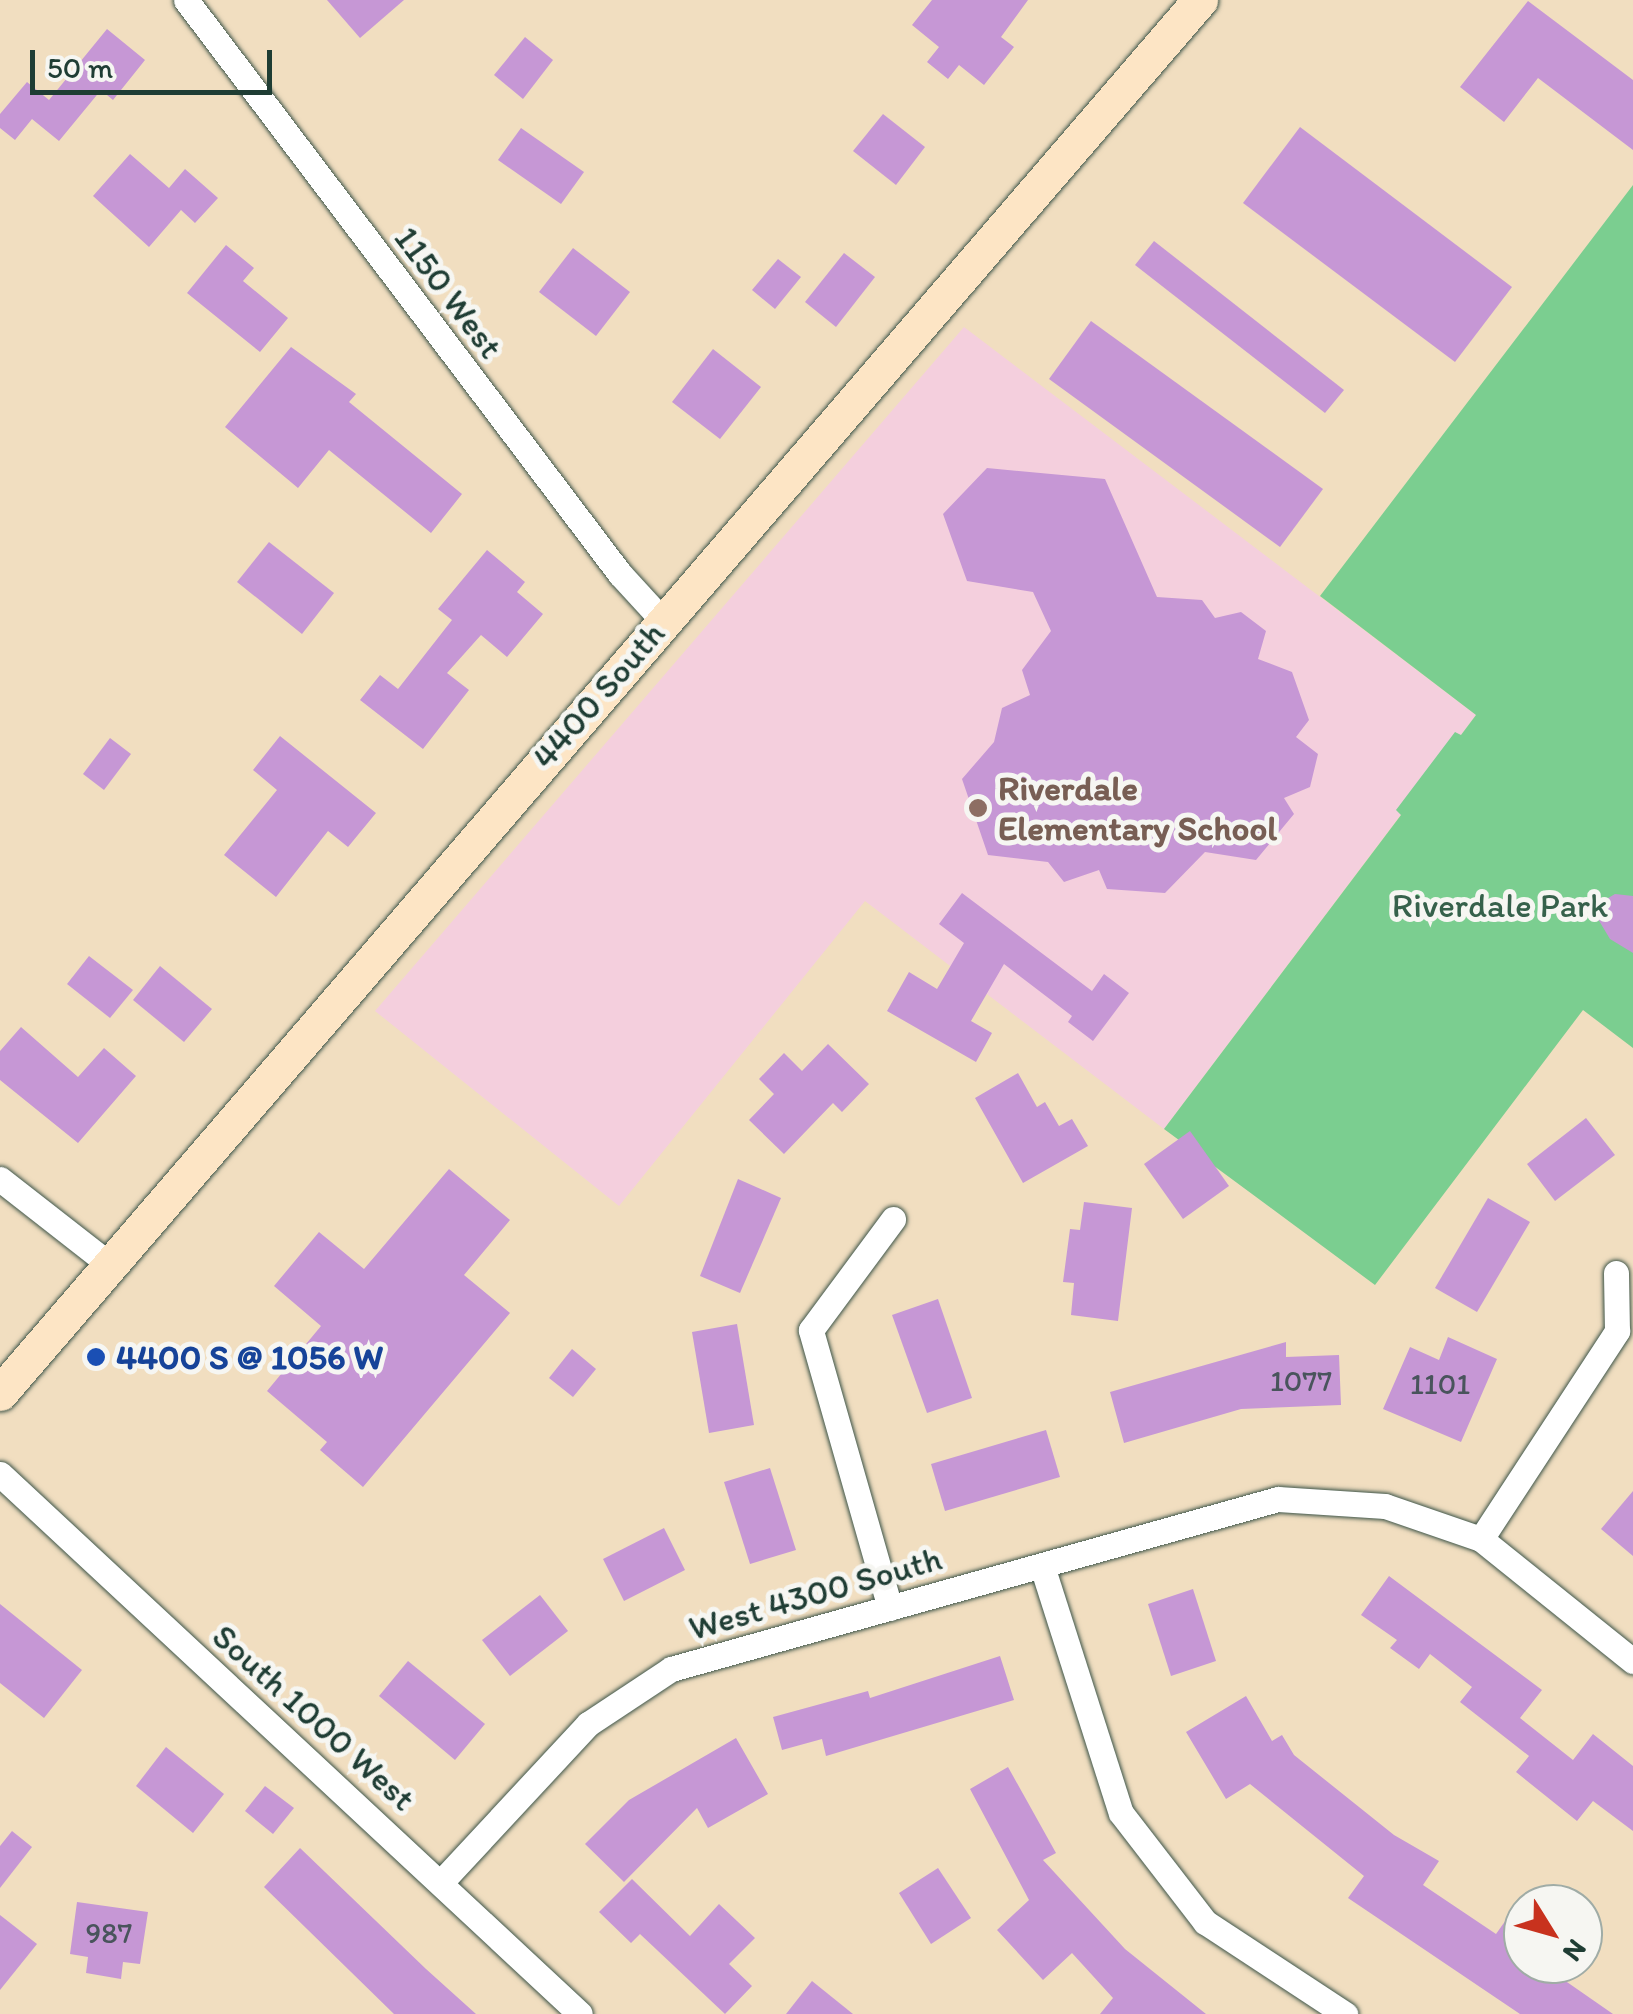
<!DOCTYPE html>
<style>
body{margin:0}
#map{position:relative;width:1633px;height:2014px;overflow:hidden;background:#f1dec0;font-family:Itim,sans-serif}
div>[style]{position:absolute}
.built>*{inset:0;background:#f4cfdd}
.green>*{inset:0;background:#7bce90}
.building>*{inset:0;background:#c697d5}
.roads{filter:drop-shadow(0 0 2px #3e5549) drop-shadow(0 0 2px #3e5549)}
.street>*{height:25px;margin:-12.5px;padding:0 12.5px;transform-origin:12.5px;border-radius:12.5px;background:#fff}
.secondary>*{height:35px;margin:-17.5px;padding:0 17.5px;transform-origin:17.5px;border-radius:17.5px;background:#fde5c5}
.dots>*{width:28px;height:28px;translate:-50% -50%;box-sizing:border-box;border:5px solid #f6f6f2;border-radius:50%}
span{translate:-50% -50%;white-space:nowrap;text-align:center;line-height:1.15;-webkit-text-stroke:10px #f6f6f2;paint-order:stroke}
.number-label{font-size:30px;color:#49545c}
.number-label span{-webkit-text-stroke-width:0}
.street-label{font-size:35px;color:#1f3d34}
.education-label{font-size:35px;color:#785e54;font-weight:700}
.left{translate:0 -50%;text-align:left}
.park-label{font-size:35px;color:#36614b}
.transit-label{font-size:35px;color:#164399;font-weight:700}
.north{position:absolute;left:1503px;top:1884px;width:100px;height:100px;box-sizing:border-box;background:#f6f6f2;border:2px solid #a0aca6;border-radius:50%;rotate:127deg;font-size:28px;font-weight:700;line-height:40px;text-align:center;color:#1f3d34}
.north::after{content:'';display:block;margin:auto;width:35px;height:45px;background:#c8321e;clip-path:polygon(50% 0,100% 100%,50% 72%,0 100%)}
.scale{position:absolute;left:30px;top:50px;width:242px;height:45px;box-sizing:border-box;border:5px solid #1f3d34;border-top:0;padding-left:12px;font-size:30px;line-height:35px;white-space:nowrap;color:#1f3d34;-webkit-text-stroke:8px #f6f6f2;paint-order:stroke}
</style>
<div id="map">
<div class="built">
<i style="clip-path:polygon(964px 327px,1476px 715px,1164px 1129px,865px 901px,619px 1206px,375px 1011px)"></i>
</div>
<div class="green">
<i style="clip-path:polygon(1633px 185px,1633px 1048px,1583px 1010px,1375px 1285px,1164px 1129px,1401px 815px,1396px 810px,1455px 732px,1461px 735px,1476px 715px,1320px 596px)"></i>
</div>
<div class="building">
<i style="clip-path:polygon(327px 0,404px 0,360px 38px)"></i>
<i style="clip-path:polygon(932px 0,1028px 0,1001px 37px,1014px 47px,984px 85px,959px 65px,948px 79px,927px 62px,939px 47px,912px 25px)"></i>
<i style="clip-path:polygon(1528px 1px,1633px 80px,1633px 150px,1538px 78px,1504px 122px,1460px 87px)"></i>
<i style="clip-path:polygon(107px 29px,145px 60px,113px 100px,101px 90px,59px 141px,32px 119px,15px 140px,0 128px,0 114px,27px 82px,49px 100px)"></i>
<i style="clip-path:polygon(525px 37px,553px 60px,523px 99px,494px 75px)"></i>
<i style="clip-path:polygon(883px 114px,925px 147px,896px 185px,853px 151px)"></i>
<i style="clip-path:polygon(1300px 127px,1512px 287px,1455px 362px,1243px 203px)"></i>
<i style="clip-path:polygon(521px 128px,584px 172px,561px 204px,498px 160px)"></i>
<i style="clip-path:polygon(130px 154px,169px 188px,185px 169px,218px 198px,195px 223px,181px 210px,149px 247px,93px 196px)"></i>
<i style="clip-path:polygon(1154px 241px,1344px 390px,1325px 413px,1135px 265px)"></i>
<i style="clip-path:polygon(226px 245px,254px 268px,243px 281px,288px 318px,260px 352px,187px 293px)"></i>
<i style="clip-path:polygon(573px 248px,630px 292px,596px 336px,539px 292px)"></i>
<i style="clip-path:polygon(844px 253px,875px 277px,836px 327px,805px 302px)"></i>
<i style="clip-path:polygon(778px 259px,801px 277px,775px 309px,752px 290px)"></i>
<i style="clip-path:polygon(1091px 321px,1323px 489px,1280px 547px,1049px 379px)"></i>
<i style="clip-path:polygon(291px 347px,356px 394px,349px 402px,462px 494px,431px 533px,329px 450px,298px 488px,225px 427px)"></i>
<i style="clip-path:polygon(713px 349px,761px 387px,720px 439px,672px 402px)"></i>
<i style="clip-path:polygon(987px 468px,1105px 479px,1157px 597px,1202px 600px,1215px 618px,1241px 612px,1266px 631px,1258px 659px,1292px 672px,1309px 720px,1296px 737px,1318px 754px,1310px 787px,1284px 798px,1294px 814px,1256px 860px,1205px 852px,1165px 893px,1107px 889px,1099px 870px,1064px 882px,1048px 862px,988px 855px,962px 779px,994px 742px,1002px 708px,1030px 695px,1022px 670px,1051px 631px,1033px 592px,967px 581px,943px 514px)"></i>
<i style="clip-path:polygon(269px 542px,334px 593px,302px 634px,237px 582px)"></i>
<i style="clip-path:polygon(487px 550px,525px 582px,517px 592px,543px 614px,507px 657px,481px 635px,447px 673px,469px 690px,423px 749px,360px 700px,380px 675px,398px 689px,452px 620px,438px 609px)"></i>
<i style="clip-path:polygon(280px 736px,376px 813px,348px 847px,328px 831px,276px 897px,224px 855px,277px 790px,253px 770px)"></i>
<i style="clip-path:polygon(110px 738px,131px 754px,104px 790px,83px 774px)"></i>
<i style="clip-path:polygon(962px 893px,1092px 991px,1104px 974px,1129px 993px,1093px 1041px,1068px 1022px,1072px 1016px,1004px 964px,971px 1021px,992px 1033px,976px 1062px,887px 1011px,909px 972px,937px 989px,964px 943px,939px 924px)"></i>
<i style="clip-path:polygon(1615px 894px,1633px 896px,1633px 953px,1610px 939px,1598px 919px,1603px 901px)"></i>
<i style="clip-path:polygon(89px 956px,133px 990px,110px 1018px,67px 984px)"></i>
<i style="clip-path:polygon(160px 966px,212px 1009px,184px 1042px,133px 1000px)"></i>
<i style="clip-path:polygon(21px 1027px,78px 1077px,104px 1048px,136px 1076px,78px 1143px,0 1080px,0 1051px)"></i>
<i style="clip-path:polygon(828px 1044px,869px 1084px,842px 1112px,833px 1103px,784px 1154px,749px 1120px,774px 1094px,759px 1079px,784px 1053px,802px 1071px)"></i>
<i style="clip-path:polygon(1018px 1073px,1037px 1107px,1045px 1102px,1059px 1126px,1072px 1119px,1088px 1146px,1023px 1183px,975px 1098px)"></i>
<i style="clip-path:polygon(1586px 1118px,1615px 1155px,1555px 1201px,1527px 1164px)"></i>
<i style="clip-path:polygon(1190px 1131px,1229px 1186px,1183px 1219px,1144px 1164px)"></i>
<i style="clip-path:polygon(449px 1169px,510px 1220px,464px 1275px,510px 1313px,363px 1487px,320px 1450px,327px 1442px,267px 1391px,321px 1326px,274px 1286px,319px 1232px,364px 1269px)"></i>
<i style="clip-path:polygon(738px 1179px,781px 1198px,740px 1293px,700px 1276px)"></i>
<i style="clip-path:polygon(1488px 1198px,1530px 1222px,1477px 1312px,1435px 1288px)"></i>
<i style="clip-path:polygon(1084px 1202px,1132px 1208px,1118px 1321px,1071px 1315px,1074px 1283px,1063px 1282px,1070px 1229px,1080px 1230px)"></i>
<i style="clip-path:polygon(938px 1299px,972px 1398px,927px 1413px,892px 1315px)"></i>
<i style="clip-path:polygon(737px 1324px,754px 1425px,709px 1433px,692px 1332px)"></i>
<i style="clip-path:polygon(1448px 1337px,1497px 1359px,1461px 1442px,1383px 1409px,1410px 1347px,1439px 1360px)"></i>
<i style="clip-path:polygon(1286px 1342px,1286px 1357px,1339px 1355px,1341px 1405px,1241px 1409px,1124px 1443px,1110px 1392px)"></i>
<i style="clip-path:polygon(572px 1349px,596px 1369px,573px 1397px,549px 1378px)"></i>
<i style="clip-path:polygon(1046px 1430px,1060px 1477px,945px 1511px,931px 1464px)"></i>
<i style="clip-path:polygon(770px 1468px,796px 1550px,750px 1564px,724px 1482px)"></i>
<i style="clip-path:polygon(1633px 1491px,1633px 1556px,1601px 1529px)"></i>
<i style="clip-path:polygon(664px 1528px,685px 1570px,624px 1601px,603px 1559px)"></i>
<i style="clip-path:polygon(1389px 1576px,1542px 1690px,1520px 1718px,1573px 1760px,1593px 1734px,1633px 1766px,1633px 1831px,1593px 1801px,1577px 1821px,1516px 1772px,1529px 1756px,1460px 1702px,1472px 1687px,1430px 1654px,1419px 1669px,1390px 1648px,1397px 1640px,1361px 1615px)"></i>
<i style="clip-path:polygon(1193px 1589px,1216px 1661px,1171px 1676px,1148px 1604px)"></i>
<i style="clip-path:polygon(540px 1595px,568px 1631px,510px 1676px,482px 1640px)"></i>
<i style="clip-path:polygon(0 1604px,82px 1670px,44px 1718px,0 1683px)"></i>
<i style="clip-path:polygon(1000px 1656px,1014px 1700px,826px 1756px,822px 1739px,782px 1750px,773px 1717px,868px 1691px,870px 1698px)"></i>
<i style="clip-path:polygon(408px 1661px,485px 1724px,455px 1760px,379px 1696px)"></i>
<i style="clip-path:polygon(1246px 1696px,1272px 1741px,1282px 1735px,1294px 1755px,1394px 1835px,1439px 1861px,1423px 1885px,1496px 1934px,1523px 1896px,1523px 1964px,1541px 1964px,1613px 2014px,1520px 2014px,1348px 1898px,1364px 1876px,1250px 1784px,1226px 1799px,1186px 1732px)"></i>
<i style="clip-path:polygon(736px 1738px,768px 1794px,708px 1828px,697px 1808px,624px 1882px,585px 1844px,629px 1800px)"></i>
<i style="clip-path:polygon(166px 1747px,224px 1794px,193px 1833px,136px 1786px)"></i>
<i style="clip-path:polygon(1008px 1767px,1056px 1853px,1043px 1860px,1125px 1949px,1206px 2014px,1100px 2014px,1113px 1998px,1072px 1953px,1043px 1980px,997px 1930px,1029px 1900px,970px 1789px)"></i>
<i style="clip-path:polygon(265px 1786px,294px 1808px,273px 1834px,245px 1811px)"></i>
<i style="clip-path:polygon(12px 1831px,32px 1847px,0 1888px,0 1846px)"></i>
<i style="clip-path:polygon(300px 1848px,426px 1969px,476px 2014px,394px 2014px,264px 1887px)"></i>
<i style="clip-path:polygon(938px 1868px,971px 1918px,931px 1944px,899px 1893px)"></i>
<i style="clip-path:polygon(632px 1879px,690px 1936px,719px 1904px,755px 1938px,729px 1964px,752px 1986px,725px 2014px,640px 1934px,631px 1943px,599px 1912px)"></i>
<i style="clip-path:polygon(77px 1902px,148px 1912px,140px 1964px,123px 1962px,121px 1979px,86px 1973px,88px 1957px,70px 1954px)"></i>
<i style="clip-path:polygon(0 1915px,37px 1944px,0 1990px)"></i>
<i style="clip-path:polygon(812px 1981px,853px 2014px,786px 2014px)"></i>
</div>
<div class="roads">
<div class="street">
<i style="left:186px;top:0;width:720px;rotate:52.91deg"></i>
<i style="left:620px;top:574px;width:64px;rotate:47.5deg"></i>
<i style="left:0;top:1179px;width:140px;rotate:38deg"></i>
<i style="left:0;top:1474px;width:792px;rotate:42.95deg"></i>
<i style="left:1481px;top:1539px;width:249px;rotate:-56.8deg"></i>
<i style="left:1617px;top:1331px;width:58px;rotate:-91deg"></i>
<i style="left:1042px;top:1566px;width:259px;rotate:72.3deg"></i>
<i style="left:1121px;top:1813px;width:138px;rotate:52.4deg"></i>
<i style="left:1205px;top:1922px;width:168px;rotate:33.3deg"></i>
<i style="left:890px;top:1608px;width:289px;rotate:-105.9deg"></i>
<i style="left:811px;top:1330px;width:138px;rotate:-53.5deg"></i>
<i style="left:443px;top:1880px;width:213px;rotate:-47.1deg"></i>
<i style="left:588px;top:1724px;width:100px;rotate:-33.5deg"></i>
<i style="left:671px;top:1669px;width:630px;rotate:-15.65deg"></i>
<i style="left:1278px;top:1499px;width:107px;rotate:3.7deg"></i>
<i style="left:1385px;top:1506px;width:102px;rotate:19deg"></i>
<i style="left:1481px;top:1539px;width:195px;rotate:38.8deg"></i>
</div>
<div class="secondary">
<i style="left:0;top:1393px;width:1839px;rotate:-49.26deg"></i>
</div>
</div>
<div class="dots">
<i style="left:978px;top:808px;background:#8d6e63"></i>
<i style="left:96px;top:1357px;background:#1a4fb4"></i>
</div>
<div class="number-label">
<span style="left:1301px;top:1381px">1077</span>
<span style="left:1440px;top:1384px">1101</span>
<span style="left:109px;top:1933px">987</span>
</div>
<div class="street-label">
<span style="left:449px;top:292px;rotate:53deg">1150 West</span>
<span style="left:598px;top:695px;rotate:-49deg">4400 South</span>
<span style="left:815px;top:1593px;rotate:-16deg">West 4300 South</span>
<span style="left:314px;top:1717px;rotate:42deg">South 1000 West</span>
</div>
<div class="education-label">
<span class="left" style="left:998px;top:808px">Riverdale<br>Elementary School</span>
</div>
<div class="park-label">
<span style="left:1500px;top:905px">Riverdale Park</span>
</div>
<div class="transit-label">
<span class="left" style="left:116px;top:1357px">4400 S @ 1056 W</span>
</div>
<div class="north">N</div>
<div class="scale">50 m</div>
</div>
